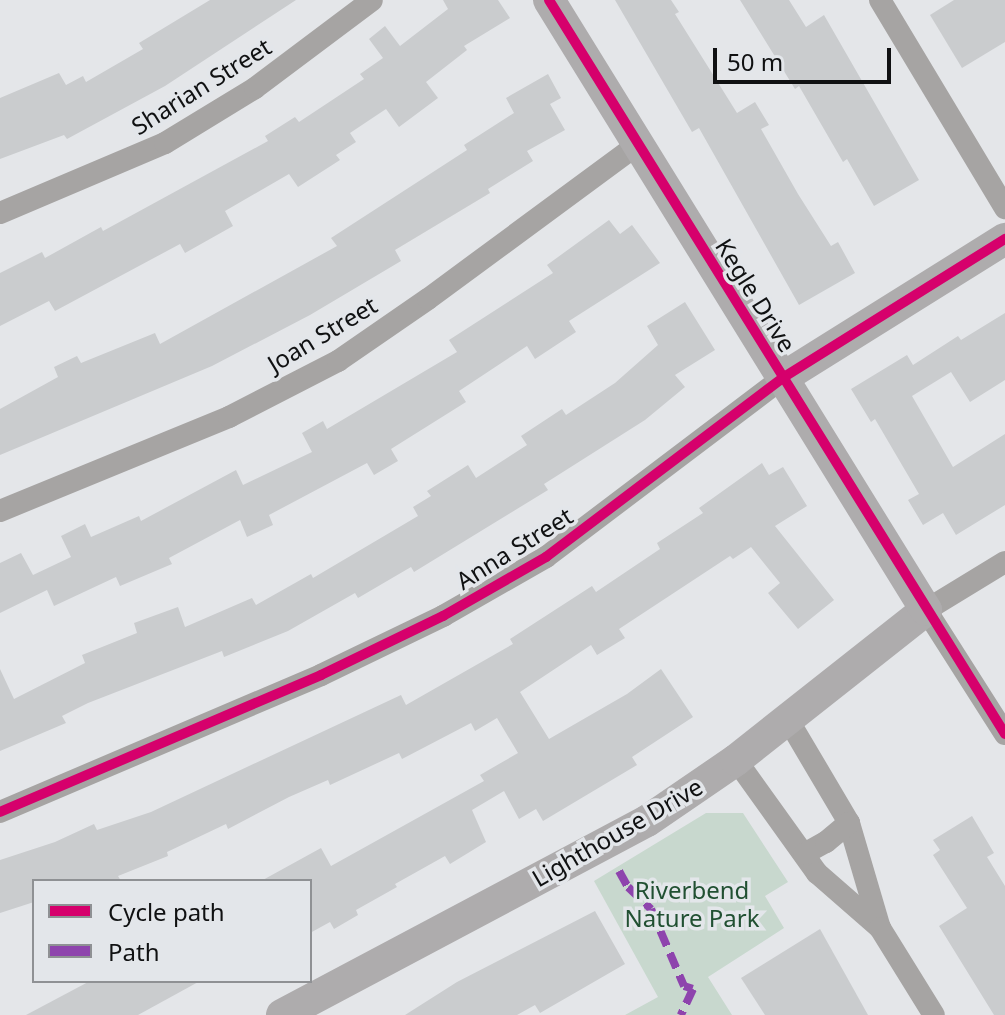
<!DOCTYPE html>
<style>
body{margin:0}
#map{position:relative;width:1005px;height:1015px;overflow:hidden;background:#e4e6e9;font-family:"Noto Sans",sans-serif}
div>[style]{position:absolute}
.green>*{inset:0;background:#c8d8ce}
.building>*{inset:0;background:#caccce}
.street>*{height:22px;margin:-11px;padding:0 11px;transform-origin:11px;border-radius:11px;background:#a6a4a3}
.secondary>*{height:32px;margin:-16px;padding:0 16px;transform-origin:16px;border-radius:16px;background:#aeacad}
.quiet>*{height:8px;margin-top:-4px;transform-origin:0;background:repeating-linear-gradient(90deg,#8e44ad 0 16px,transparent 0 24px)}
.cycleway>*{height:10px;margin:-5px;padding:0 5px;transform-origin:5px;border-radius:5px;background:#d6006c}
span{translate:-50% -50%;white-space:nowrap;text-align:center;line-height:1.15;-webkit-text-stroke:7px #e3e6ea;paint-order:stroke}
.street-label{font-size:24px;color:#101112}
.park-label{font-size:24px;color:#215032}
.legend{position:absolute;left:32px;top:879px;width:280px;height:104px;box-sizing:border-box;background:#e3e6ea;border:2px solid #8f9194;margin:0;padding:10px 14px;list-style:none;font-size:24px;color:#101112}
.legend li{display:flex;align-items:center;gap:16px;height:40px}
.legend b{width:40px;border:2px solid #8f9194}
.scale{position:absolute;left:713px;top:48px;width:178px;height:36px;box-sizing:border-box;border:4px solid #101112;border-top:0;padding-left:10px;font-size:24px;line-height:28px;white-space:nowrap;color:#101112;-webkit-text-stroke:6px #e3e6ea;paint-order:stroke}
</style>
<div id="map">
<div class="green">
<i style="clip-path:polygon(706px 813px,743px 813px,788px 882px,765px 896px,784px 928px,708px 977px,732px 1015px,625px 1015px,658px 997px,594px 881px)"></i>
</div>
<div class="building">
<i style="clip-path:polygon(210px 0,296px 0,165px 86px,67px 139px,64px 135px,0 159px,0 98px,59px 73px,66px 85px,83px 76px,86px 82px,143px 49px,139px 43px)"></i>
<i style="clip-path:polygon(443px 0,498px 0,510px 18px,464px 46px,467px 50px,426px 82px,438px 98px,399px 127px,386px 109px,350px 133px,356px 142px,336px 155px,340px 160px,298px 187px,289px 174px,225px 211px,233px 226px,185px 253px,180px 244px,55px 311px,49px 301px,0 326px,0 273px,42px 252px,45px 258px,101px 227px,103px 231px,268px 141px,265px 136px,295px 117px,299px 122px,364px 79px,360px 74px,383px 58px,369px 39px,385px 26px,400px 46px,448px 9px)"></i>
<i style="clip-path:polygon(615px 0,671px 0,679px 12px,675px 14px,737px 113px,755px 102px,769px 125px,761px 129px,798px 194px,831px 246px,838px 242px,855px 273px,799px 305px,699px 128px,692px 132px)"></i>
<i style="clip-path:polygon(740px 0,789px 0,806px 27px,824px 15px,919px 180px,874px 206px,847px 159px,843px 162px,799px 86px,795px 89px)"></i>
<i style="clip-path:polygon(954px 0,1005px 0,1005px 42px,962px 68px,930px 15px)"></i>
<i style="clip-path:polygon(548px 74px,561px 98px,550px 104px,565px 130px,527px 151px,533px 161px,488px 189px,490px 193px,395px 250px,401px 261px,310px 315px,212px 366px,0 455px,0 409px,58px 377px,54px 367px,77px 356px,81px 363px,155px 333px,160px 344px,337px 246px,331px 238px,467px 150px,464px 145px,514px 113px,506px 98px)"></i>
<i style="clip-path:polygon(609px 220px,620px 234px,632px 225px,660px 263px,569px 321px,576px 332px,535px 359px,527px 346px,459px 391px,466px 402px,391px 449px,398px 461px,374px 475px,367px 463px,269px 515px,273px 525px,247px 537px,240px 520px,169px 558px,172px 564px,120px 586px,116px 577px,54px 606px,47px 590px,0 613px,0 563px,21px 553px,33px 575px,71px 557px,61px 536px,85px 524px,91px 537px,139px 516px,141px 521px,236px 470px,243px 485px,312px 452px,302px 433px,323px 421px,327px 429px,457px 352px,449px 340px,553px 273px,547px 265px)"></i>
<i style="clip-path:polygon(685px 302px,715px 350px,675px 375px,685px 387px,645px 420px,544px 484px,548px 490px,414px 572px,411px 567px,358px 598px,355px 593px,288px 631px,224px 657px,222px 651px,88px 703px,62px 716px,66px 723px,0 751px,0 669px,14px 699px,85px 663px,82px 655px,137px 633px,134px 623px,178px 607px,185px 627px,252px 598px,256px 605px,311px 574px,313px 578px,418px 516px,413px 507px,431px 496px,427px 491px,468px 465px,476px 478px,527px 445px,521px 436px,562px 409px,566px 415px,615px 383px,658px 345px,647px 326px)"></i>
<i style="clip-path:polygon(1005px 313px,1005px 380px,970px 402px,951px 372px,912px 396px,953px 467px,1005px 434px,1005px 505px,956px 535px,943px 513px,923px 525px,908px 500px,919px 494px,875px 419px,871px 422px,851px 389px,907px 355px,913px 365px,958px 336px,961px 340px)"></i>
<i style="clip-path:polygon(762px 463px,769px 475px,783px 467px,807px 506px,775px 526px,834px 600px,798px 629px,768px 593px,780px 583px,751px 547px,733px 559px,730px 556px,619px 629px,625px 638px,597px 655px,591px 645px,520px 692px,549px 739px,627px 694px,661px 669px,693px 717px,632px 757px,637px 765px,543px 821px,536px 809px,519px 819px,504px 791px,472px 810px,486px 842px,450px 864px,445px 856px,395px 884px,397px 887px,356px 910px,358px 915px,334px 929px,330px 922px,310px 933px,310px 881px,261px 881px,321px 848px,331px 866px,484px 781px,480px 775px,518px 753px,497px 718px,475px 731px,471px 723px,402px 759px,399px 753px,330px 785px,328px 780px,289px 797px,228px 829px,226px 824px,167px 852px,168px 856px,118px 876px,121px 881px,34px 881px,34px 902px,0 913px,0 860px,55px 842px,94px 824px,97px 830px,151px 812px,401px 695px,406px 705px,513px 644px,510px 639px,592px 586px,596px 592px,660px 549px,657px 543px,703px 513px,699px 508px)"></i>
<i style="clip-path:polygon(972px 816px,994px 853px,987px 857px,1005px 886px,1005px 1015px,994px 1015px,939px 926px,967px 908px,933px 855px,940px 850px,933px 840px)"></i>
<i style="clip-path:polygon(595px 911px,625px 964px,540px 1013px,535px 1005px,517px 1015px,405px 1015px,457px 982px)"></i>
<i style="clip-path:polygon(820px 929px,868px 1015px,765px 1015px,741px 978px)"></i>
<i style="clip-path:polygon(90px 981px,200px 981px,138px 1015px,26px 1015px)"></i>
</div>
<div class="street">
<i style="left:880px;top:0;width:243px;rotate:59deg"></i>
<i style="left:0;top:213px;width:179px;rotate:-23deg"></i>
<i style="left:165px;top:143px;width:105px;rotate:-31.4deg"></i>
<i style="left:255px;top:88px;width:146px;rotate:-36.9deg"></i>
<i style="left:0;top:511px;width:248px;rotate:-22.3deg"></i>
<i style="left:229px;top:417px;width:123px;rotate:-27.2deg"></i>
<i style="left:338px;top:361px;width:109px;rotate:-34.6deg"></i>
<i style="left:428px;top:299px;width:261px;rotate:-36.4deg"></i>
<i style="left:1005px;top:562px;width:92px;rotate:148.7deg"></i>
<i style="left:926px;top:610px;width:147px;rotate:57.5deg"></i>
<i style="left:787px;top:718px;width:122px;rotate:59.4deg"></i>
<i style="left:849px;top:823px;width:109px;rotate:73.6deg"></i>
<i style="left:736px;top:760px;width:139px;rotate:54.4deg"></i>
<i style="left:817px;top:873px;width:84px;rotate:41.1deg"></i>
<i style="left:880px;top:928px;width:102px;rotate:58.2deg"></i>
<i style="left:0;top:812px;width:349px;rotate:-23.1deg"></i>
<i style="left:321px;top:675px;width:136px;rotate:-25.8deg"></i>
<i style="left:443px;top:616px;width:119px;rotate:-29.8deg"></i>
<i style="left:546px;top:557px;width:298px;rotate:-37.1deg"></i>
<i style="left:804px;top:854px;width:25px;rotate:-29deg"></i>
<i style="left:826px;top:842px;width:30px;rotate:-40deg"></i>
</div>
<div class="secondary">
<i style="left:784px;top:377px;width:261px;rotate:-32deg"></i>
<i style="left:282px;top:1015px;width:413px;rotate:-28deg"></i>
<i style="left:647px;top:821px;width:108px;rotate:-34.4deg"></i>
<i style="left:736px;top:760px;width:242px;rotate:-38.3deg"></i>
<i style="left:926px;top:610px;width:717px;rotate:-121.72deg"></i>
</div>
<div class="quiet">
<i style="left:619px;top:871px;width:18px;rotate:61deg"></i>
<i style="left:628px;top:887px;width:32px;rotate:44deg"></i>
<i style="left:651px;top:909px;width:84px;rotate:66.8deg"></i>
<i style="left:684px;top:986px;width:9px;rotate:18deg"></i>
<i style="left:693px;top:989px;width:29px;rotate:115deg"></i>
</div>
<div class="cycleway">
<i style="left:549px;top:0;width:864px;rotate:58.15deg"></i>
<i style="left:0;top:812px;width:349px;rotate:-23.1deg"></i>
<i style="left:321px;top:675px;width:136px;rotate:-25.8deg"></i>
<i style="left:443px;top:616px;width:119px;rotate:-29.8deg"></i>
<i style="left:546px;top:557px;width:298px;rotate:-37.1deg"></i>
<i style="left:784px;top:377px;width:261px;rotate:-32deg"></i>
</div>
<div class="street-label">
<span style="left:201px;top:86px;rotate:-32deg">Sharian Street</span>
<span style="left:756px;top:295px;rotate:58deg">Kegle Drive</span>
<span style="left:322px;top:334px;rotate:-31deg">Joan Street</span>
<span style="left:514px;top:548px;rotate:-32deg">Anna Street</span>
<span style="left:617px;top:832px;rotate:-30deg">Lighthouse Drive</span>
</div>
<div class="park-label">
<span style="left:692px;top:904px">Riverbend<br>Nature Park</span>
</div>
<ul class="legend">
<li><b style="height:10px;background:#d6006c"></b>Cycle path</li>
<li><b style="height:10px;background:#8e44ad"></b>Path</li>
</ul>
<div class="scale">50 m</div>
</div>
